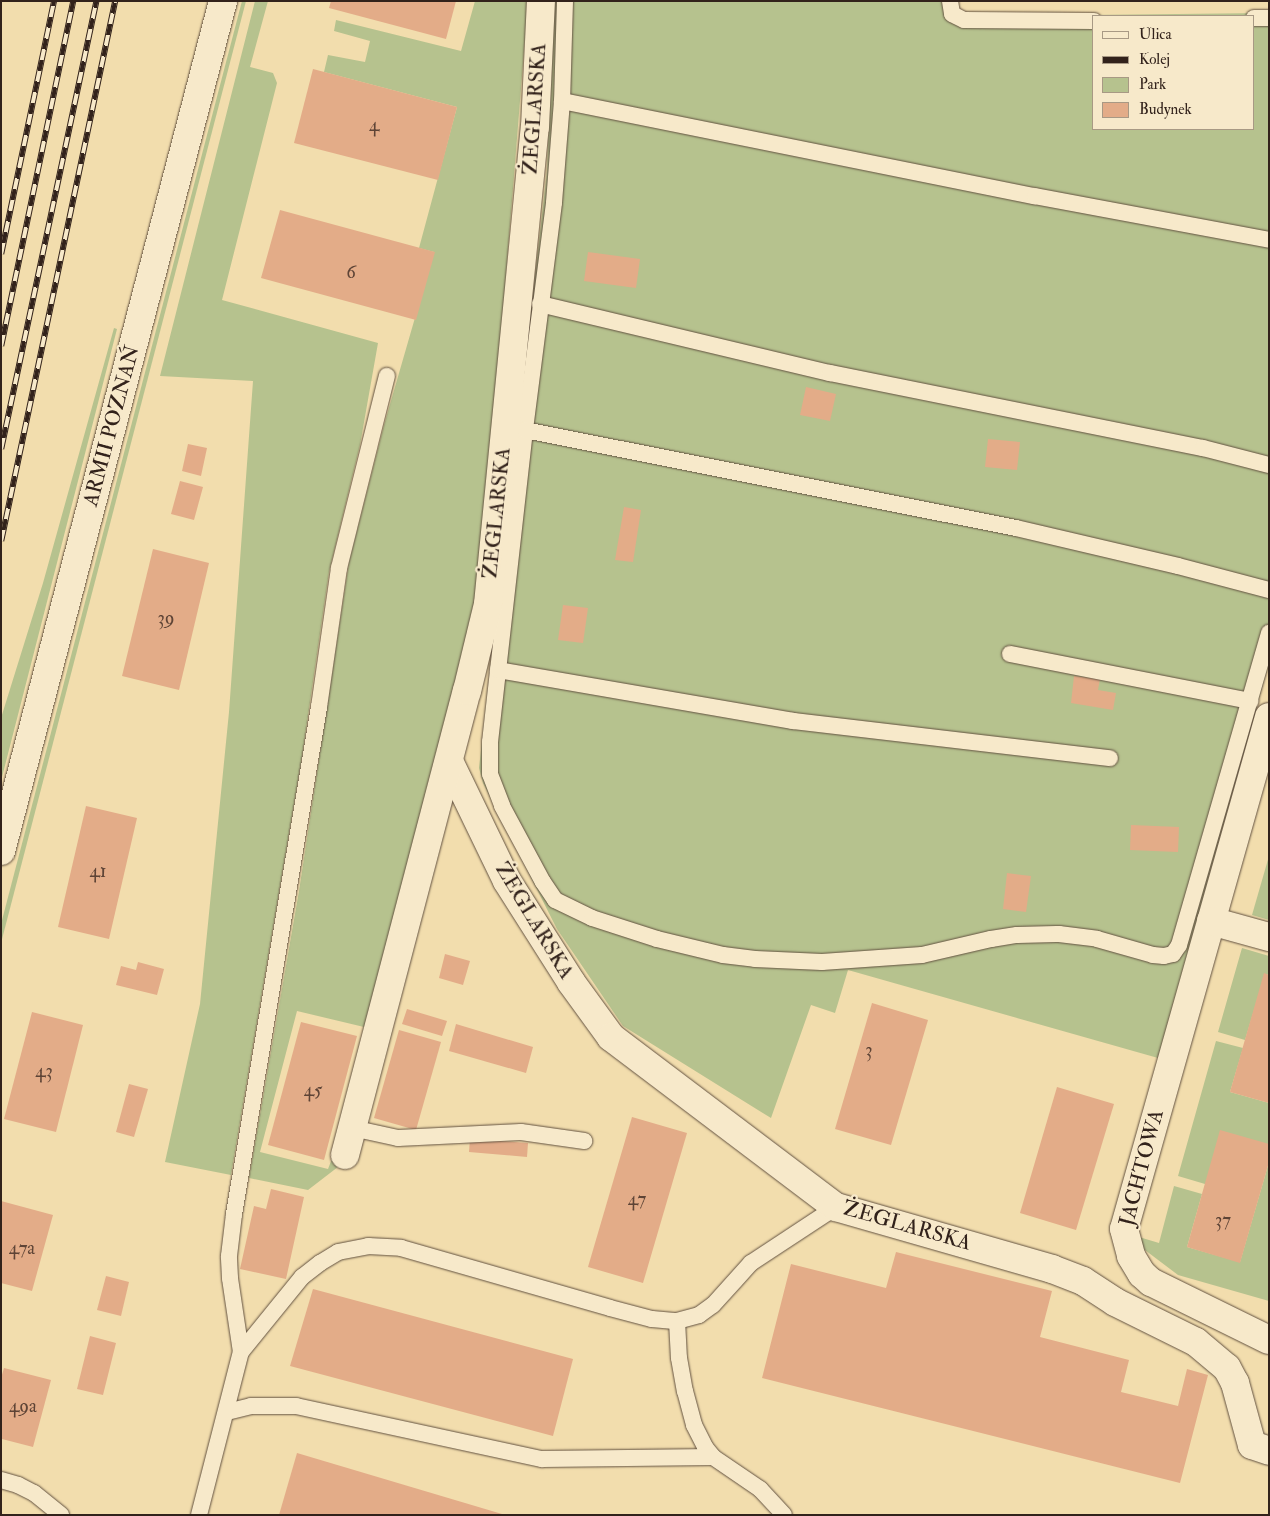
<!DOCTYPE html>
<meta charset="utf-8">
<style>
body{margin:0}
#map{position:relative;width:1270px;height:1516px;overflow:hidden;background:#f2ddad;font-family:"IM FELL Double Pica",serif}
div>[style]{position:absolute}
.green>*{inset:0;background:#b6c28e}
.building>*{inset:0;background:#e3ac88}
.roads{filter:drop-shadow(0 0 1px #625140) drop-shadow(0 0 1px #625140)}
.lane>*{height:16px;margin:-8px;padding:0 8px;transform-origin:8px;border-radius:8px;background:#f7e9ca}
.street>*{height:28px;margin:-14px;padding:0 14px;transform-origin:14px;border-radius:14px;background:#f7e9ca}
.secondary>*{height:28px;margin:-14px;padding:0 14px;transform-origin:14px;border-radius:14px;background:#f7e9ca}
.rail>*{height:5.5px;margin-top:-2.75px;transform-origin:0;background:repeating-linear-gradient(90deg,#f7e9ca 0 11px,#32221b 0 22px);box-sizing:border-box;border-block:1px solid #32221b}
span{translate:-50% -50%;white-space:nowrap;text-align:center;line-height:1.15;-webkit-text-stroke:4.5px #f7e9ca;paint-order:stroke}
.number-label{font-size:19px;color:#5e4436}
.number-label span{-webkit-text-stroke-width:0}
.street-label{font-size:21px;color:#32221b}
.frame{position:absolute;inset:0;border:2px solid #32221b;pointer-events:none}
.legend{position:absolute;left:1092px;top:15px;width:162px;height:115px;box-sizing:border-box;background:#f7e9ca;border:1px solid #a89984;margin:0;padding:6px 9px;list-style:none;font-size:15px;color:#32221b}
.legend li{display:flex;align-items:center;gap:10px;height:25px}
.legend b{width:25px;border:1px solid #a89984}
</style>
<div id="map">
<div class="green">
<i style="clip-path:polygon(242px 1px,246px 1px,1px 943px,1px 924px)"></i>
<i style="clip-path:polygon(255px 1px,268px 1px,250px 67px,273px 73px,277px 83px,222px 300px,378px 343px,360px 445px,329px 572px,302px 757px,231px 1175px,165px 1162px,200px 1004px,229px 712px,253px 381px,160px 376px)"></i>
<i style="clip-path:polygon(475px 1px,528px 1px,480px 600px,416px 848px,364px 1027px,297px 1011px,260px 1152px,328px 1169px,333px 1156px,347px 1160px,308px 1190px,249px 1178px,299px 891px,349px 562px,384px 425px,434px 252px,419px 248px,457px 107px,324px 72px,328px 55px,365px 62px,370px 41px,334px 31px,336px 20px,461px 51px)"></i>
<i style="clip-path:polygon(evenodd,553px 1px,955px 1px,960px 12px,984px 16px,1269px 13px,1269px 663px,1158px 1058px,848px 970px,835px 1013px,811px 1005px,771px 1118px,623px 1026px,557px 929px,483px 783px,479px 768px,547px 171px,553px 1px,1094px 16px,1254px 16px,1254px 129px,1094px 129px,1094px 16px)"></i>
<i style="clip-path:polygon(114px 328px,117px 329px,1px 781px,1px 718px,43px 583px)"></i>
<i style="clip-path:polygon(1269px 856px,1269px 920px,1252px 915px)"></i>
<i style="clip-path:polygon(1242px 948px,1269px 956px,1269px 975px,1265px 974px,1245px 1040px,1218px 1032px)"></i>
<i style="clip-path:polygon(1216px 1041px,1243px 1048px,1230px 1092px,1269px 1103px,1269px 1144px,1205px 1184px,1178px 1176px)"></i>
<i style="clip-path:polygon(1269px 1162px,1269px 1301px,1178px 1275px,1137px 1244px,1139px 1237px,1159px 1243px,1174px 1186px,1202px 1194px,1187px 1247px,1240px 1262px)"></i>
</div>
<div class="building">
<i style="clip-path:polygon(331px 1px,456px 1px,446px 39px,329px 8px)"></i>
<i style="clip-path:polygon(313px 69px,457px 107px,438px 180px,294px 143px)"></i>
<i style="clip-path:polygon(280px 210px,435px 252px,416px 320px,261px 278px)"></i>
<i style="clip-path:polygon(588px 252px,640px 259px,636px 288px,584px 281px)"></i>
<i style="clip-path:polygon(806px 387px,836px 394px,830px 421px,800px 415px)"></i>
<i style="clip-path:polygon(988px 439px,1020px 442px,1017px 470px,985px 467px)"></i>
<i style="clip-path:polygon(188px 444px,207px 448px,201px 476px,182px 471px)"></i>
<i style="clip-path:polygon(180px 481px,203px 487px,194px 520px,171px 514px)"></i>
<i style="clip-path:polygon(624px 507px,641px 510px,633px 562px,615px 560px)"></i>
<i style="clip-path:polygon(153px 549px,209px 563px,179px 690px,122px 676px)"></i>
<i style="clip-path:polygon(563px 605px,588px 608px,583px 643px,558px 640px)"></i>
<i style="clip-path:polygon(1074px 676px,1100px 679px,1098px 690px,1116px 693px,1113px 710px,1071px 703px)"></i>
<i style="clip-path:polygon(86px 806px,137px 818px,109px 939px,58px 927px)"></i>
<i style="clip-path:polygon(1131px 825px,1179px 827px,1178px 852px,1130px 850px)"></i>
<i style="clip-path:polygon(1007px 873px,1031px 876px,1026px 912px,1003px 909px)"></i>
<i style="clip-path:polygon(445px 954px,470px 961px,463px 985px,439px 978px)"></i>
<i style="clip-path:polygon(138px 962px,164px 969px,157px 995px,116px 985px,121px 966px,136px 970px)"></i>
<i style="clip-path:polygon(1264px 973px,1269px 975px,1269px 1103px,1230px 1092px)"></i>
<i style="clip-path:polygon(872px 1003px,928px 1020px,891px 1145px,835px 1129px)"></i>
<i style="clip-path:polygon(407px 1009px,447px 1021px,442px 1036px,402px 1024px)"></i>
<i style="clip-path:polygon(32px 1012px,83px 1025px,56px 1132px,4px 1119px)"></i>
<i style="clip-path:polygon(301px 1022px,357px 1036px,324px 1160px,268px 1145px)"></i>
<i style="clip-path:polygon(456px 1024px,533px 1047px,526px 1073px,449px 1051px)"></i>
<i style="clip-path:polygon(399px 1030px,441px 1042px,416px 1130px,374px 1118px)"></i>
<i style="clip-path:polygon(129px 1084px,148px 1089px,134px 1137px,116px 1132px)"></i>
<i style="clip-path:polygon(1057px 1087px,1114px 1104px,1076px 1230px,1020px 1213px)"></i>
<i style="clip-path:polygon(632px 1117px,687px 1133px,643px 1283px,588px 1267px)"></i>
<i style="clip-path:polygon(1220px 1130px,1269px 1144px,1269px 1162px,1240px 1263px,1187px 1247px)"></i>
<i style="clip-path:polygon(470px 1139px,528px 1143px,527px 1157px,469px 1152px)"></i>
<i style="clip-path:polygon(271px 1189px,304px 1197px,286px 1279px,240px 1269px,254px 1206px,266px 1209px)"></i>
<i style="clip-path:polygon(1px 1201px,53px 1215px,32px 1291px,1px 1283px)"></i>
<i style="clip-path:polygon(896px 1252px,1052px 1291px,1040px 1337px,1129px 1360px,1121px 1392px,1178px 1406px,1187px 1369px,1208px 1375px,1180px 1483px,762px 1378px,791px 1264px,886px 1288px)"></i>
<i style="clip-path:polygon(106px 1276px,129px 1282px,121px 1316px,97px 1310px)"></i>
<i style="clip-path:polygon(313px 1289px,573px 1359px,553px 1436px,290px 1366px)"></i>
<i style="clip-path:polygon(90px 1336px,116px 1343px,103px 1395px,77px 1389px)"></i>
<i style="clip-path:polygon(4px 1368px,51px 1380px,33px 1447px,2px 1439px,1px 1378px)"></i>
<i style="clip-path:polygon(297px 1453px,502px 1514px,502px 1515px,279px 1515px)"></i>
</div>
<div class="roads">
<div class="lane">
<i style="left:565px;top:1px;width:100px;rotate:91.7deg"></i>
<i style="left:562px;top:101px;width:102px;rotate:94.5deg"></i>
<i style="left:554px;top:203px;width:229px;rotate:97.3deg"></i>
<i style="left:525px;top:430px;width:314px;rotate:96.4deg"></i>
<i style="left:490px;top:742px;width:32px;rotate:90deg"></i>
<i style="left:490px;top:774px;width:34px;rotate:69deg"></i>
<i style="left:502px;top:806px;width:86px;rotate:61.7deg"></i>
<i style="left:543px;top:882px;width:22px;rotate:56deg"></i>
<i style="left:555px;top:900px;width:41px;rotate:25.9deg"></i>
<i style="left:592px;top:918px;width:68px;rotate:17.9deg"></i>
<i style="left:657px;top:939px;width:68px;rotate:13.6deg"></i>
<i style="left:723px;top:955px;width:32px;rotate:7deg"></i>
<i style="left:755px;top:959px;width:67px;rotate:2.6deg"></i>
<i style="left:822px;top:962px;width:100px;rotate:-4deg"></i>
<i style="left:922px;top:955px;width:71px;rotate:-13.1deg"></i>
<i style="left:991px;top:939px;width:26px;rotate:-9deg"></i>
<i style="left:1017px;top:935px;width:42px;rotate:-1.4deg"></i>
<i style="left:1059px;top:934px;width:38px;rotate:7deg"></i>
<i style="left:1097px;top:939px;width:58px;rotate:15.9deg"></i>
<i style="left:1153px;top:955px;width:11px;rotate:5deg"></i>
<i style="left:1164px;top:956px;width:9px;rotate:-13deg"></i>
<i style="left:1173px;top:954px;width:11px;rotate:-56deg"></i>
<i style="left:1179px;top:945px;width:325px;rotate:-73.9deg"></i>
<i style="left:950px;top:1px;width:13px;rotate:81deg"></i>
<i style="left:952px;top:14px;width:13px;rotate:27deg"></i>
<i style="left:964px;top:20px;width:130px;rotate:0.4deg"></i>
<i style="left:1254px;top:18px;width:15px"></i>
<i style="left:562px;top:101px;width:482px;rotate:11.4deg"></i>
<i style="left:1035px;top:196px;width:238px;rotate:10.6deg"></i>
<i style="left:540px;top:304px;width:298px;rotate:13.4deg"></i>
<i style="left:830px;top:373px;width:380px;rotate:11.4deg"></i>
<i style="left:1203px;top:448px;width:68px;rotate:14.4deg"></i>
<i style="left:525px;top:430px;width:501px;rotate:11.29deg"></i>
<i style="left:1016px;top:528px;width:166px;rotate:13.2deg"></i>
<i style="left:1178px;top:566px;width:94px;rotate:14.8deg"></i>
<i style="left:1010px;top:654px;width:245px;rotate:11.1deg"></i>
<i style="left:498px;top:670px;width:299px;rotate:9.8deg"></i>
<i style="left:793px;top:721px;width:319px;rotate:6.7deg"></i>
<i style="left:352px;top:1128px;width:47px;rotate:12.3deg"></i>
<i style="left:398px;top:1138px;width:123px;rotate:-2.8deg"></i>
<i style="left:521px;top:1132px;width:64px;rotate:8.1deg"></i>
<i style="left:677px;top:1321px;width:37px;rotate:87deg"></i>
<i style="left:679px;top:1358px;width:34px;rotate:80deg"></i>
<i style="left:685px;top:1391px;width:35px;rotate:75deg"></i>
<i style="left:694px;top:1425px;width:25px;rotate:63deg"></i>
<i style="left:705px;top:1447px;width:13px;rotate:51deg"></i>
<i style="left:713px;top:1457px;width:57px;rotate:34.2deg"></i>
<i style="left:760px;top:1489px;width:35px;rotate:47deg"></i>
<i style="left:241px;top:1352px;width:97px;rotate:-50.9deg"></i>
<i style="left:302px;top:1277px;width:23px;rotate:-38deg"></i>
<i style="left:320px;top:1263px;width:21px;rotate:-31deg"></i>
<i style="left:338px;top:1252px;width:31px;rotate:-11deg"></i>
<i style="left:368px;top:1246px;width:33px;rotate:3deg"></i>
<i style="left:401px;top:1248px;width:217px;rotate:16deg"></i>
<i style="left:610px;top:1308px;width:43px;rotate:14.7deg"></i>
<i style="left:652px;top:1319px;width:25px;rotate:5deg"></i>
<i style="left:677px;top:1321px;width:23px;rotate:-15deg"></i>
<i style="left:699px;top:1315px;width:17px;rotate:-36deg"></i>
<i style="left:713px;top:1305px;width:57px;rotate:-47.9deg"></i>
<i style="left:751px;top:1263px;width:102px;rotate:-33.4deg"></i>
<i style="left:227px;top:1412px;width:25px;rotate:-14deg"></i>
<i style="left:251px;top:1406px;width:45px"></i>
<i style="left:296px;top:1406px;width:252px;rotate:12.2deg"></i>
<i style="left:542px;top:1459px;width:171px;rotate:-0.7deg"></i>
<i style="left:1px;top:1480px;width:18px;rotate:16deg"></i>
<i style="left:18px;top:1485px;width:18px;rotate:27deg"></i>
<i style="left:34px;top:1493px;width:35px;rotate:39deg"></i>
<i style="left:199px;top:1515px;width:168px;rotate:-75.6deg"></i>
<i style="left:241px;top:1352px;width:75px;rotate:-98.5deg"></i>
<i style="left:230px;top:1278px;width:22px;rotate:-93deg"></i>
<i style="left:229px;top:1256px;width:42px;rotate:-83.2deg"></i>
<i style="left:234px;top:1214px;width:514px;rotate:-80.48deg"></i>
<i style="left:319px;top:707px;width:140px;rotate:-81.8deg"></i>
<i style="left:339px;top:568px;width:198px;rotate:-76deg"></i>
</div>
<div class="street">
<i style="left:1269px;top:717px;width:532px;rotate:105.81deg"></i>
<i style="left:1124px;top:1229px;width:28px;rotate:75deg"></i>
<i style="left:1131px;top:1256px;width:21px;rotate:59deg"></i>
<i style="left:1142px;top:1274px;width:12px;rotate:42deg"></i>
<i style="left:1151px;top:1282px;width:131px;rotate:26.2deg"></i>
<i style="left:449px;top:761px;width:133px;rotate:64.2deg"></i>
<i style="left:507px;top:881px;width:120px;rotate:57.6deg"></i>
<i style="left:571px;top:982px;width:68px;rotate:54deg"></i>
<i style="left:611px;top:1037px;width:282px;rotate:37.1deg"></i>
<i style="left:836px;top:1207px;width:225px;rotate:16deg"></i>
<i style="left:1052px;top:1269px;width:33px;rotate:21deg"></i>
<i style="left:1083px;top:1281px;width:38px;rotate:33deg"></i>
<i style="left:1115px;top:1302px;width:90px;rotate:26.3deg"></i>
<i style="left:1196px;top:1342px;width:40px;rotate:40deg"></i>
<i style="left:1227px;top:1368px;width:17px;rotate:62deg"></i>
<i style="left:1235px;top:1383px;width:64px;rotate:74.7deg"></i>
<i style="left:1252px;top:1445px;width:18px;rotate:19deg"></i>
<i style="left:1211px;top:921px;width:60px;rotate:15.4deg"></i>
<i style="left:345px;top:1155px;width:480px;rotate:-75.3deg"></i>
<i style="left:467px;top:691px;width:89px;rotate:-76.4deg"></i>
<i style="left:488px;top:604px;width:479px;rotate:-84.4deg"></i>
<i style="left:535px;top:127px;width:126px;rotate:-87.3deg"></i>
</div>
<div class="secondary">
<i style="left:1px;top:851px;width:879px;rotate:-75.36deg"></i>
</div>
</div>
<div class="rail">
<i style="left:1px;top:254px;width:258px;rotate:-78.2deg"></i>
<i style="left:1px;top:346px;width:352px;rotate:-78.2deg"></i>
<i style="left:1px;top:449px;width:458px;rotate:-78deg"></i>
<i style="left:1px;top:541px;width:552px;rotate:-78.08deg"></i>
</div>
<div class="number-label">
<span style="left:374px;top:126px">4</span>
<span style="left:351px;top:273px">6</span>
<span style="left:166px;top:619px">39</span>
<span style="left:98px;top:872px">41</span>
<span style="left:869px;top:1051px">3</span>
<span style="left:44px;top:1072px">43</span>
<span style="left:313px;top:1091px">45</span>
<span style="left:637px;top:1200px">47</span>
<span style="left:1223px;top:1221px">37</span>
<span style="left:22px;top:1249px">47a</span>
<span style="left:23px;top:1407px">49a</span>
</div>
<div class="street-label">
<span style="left:535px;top:109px;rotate:-86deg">ŻEGLARSKA</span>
<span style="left:112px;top:426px;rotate:-75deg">ARMII POZNAŃ</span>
<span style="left:497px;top:513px;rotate:-84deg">ŻEGLARSKA</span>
<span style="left:534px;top:921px;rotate:59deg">ŻEGLARSKA</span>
<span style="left:1142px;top:1168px;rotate:-75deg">JACHTOWA</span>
<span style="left:907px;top:1226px;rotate:16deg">ŻEGLARSKA</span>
</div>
<div class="frame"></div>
<ul class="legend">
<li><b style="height:6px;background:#f7e9ca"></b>Ulica</li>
<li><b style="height:6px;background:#32221b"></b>Kolej</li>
<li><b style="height:14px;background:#b6c28e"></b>Park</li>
<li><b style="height:14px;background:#e3ac88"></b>Budynek</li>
</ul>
</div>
